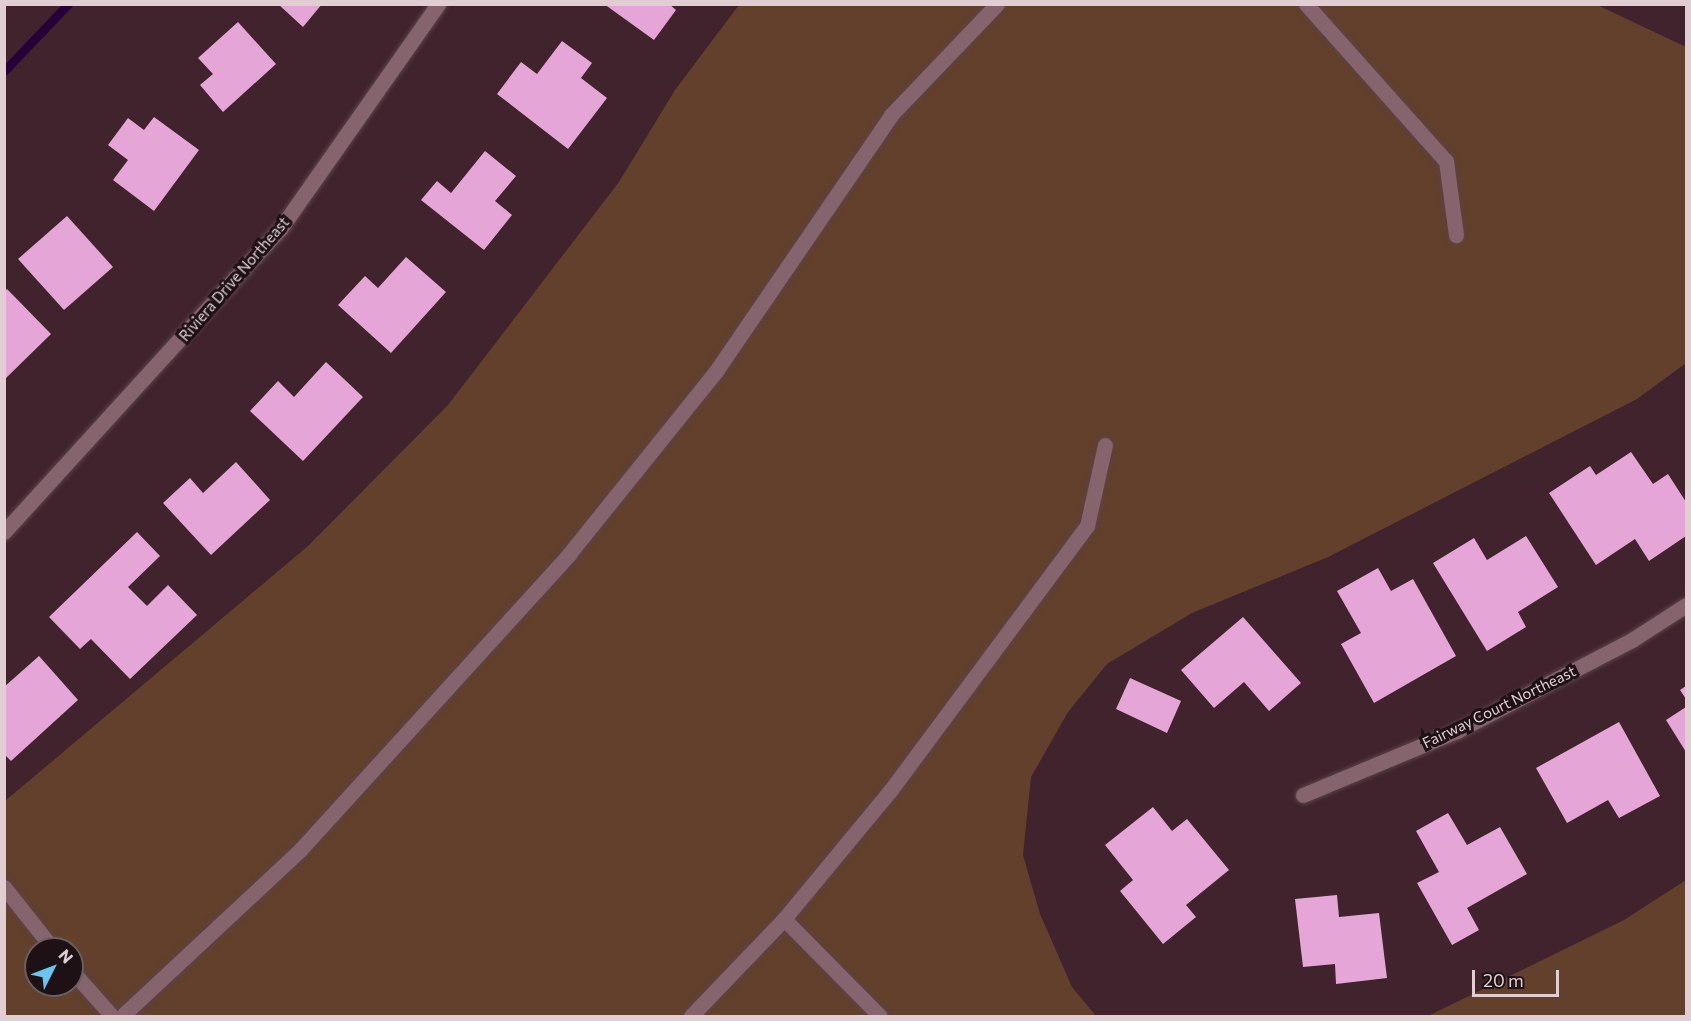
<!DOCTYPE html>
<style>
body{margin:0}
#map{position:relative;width:1691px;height:1021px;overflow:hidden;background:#40232c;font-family:Commissioner,sans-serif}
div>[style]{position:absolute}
.green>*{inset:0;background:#63402b}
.stream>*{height:9px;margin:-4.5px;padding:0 4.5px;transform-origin:4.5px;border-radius:4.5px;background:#240237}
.building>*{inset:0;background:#e5a6d7}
.roads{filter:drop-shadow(0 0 2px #5a4249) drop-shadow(0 0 2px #5a4249)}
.minor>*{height:15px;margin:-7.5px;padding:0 7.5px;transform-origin:7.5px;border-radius:7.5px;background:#86646d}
span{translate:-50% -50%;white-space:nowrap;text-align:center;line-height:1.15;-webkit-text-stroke:6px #1e1115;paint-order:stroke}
.street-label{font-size:15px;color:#e1ced3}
.frame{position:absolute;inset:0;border:6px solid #e1ced3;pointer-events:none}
.north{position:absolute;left:24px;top:937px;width:60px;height:60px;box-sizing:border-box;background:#1e1115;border:2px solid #6c5d61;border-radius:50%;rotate:48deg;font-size:16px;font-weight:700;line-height:24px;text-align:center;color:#e1ced3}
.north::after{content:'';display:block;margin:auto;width:21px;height:27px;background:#69c4f1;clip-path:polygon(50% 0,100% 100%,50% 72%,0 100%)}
.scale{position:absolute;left:1472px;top:970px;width:87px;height:27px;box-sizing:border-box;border:3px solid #e1ced3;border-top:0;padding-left:8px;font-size:18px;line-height:21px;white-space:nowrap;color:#e1ced3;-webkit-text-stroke:4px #1e1115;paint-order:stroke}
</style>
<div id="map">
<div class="green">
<i style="clip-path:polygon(evenodd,1595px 4px,1686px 47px,1686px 363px,1637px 399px,1328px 557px,1192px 613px,1107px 664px,1068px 712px,1031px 777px,1023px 855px,1040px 914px,1072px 987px,1096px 1016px,5px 1016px,5px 801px,308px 546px,448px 405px,619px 182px,675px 90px,739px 5px,1595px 4px,36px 949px,72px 949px,72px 985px,36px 985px,36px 949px)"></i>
<i style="clip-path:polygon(1686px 880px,1686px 1016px,1428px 1016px,1624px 920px)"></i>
</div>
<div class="stream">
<i style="left:4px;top:71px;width:93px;rotate:-46.3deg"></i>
</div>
<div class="building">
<i style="clip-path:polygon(278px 4px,322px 4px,303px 27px)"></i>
<i style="clip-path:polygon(604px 4px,669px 4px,676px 10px,654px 40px)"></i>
<i style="clip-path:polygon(238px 22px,276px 64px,223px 112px,200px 85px,213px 74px,198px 58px)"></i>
<i style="clip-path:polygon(562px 41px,592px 63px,581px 78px,607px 98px,568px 149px,497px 94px,521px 62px,537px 74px)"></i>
<i style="clip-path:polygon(154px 117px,199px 150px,154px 211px,113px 180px,128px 160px,108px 145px,128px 118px,144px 130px)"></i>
<i style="clip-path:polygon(485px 151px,516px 176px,495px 201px,512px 215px,484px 250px,421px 200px,437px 181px,451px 193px)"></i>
<i style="clip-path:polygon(67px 216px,113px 267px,64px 310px,18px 259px)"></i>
<i style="clip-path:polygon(406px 257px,446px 292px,391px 353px,338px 305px,365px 276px,378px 288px)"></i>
<i style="clip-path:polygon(7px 289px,51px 334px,4px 380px,4px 292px)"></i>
<i style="clip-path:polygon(326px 362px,363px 397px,303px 461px,250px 411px,278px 381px,294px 397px)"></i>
<i style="clip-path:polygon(1631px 452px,1653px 484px,1668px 474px,1686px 502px,1686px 536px,1649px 561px,1635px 539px,1596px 565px,1549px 493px,1590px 466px,1596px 475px)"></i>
<i style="clip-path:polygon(236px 462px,270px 500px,211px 555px,163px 503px,190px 478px,203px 493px)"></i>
<i style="clip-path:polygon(137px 532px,160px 556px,128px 587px,147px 606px,168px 585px,197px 615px,130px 679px,91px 639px,80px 649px,49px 617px)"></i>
<i style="clip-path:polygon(1526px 536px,1558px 587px,1518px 612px,1526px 627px,1487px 651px,1433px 563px,1474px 538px,1487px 560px)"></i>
<i style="clip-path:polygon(1378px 568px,1391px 591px,1413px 579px,1456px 656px,1374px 703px,1341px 644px,1361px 633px,1337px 591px)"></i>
<i style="clip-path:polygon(1243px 617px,1301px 683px,1269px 711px,1244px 682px,1214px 708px,1181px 670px)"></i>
<i style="clip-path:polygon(39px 656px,78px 700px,11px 761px,4px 754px,4px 687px)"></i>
<i style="clip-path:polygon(1130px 678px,1181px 701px,1167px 733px,1116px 709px)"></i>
<i style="clip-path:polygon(1686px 686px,1686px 699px,1680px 690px)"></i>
<i style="clip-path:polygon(1686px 707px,1686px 752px,1666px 720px)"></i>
<i style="clip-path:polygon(1619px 722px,1660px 796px,1619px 818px,1608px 800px,1567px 823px,1536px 768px)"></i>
<i style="clip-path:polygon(1153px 807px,1172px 831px,1187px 819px,1229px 870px,1186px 905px,1196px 917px,1163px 944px,1120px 891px,1133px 880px,1105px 845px)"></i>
<i style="clip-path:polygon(1448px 813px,1467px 845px,1500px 827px,1527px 874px,1467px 908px,1479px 930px,1452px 945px,1417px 883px,1439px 872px,1416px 831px)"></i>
<i style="clip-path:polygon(1337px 895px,1339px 917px,1379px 913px,1387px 978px,1336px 984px,1335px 964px,1303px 967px,1295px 899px)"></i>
</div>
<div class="roads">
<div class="minor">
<i style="left:1306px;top:4px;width:210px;rotate:48.3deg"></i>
<i style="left:1446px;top:161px;width:75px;rotate:82.3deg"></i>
<i style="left:4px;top:532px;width:410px;rotate:-47.7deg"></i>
<i style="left:280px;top:229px;width:275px;rotate:-54.9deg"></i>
<i style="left:1303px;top:795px;width:167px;rotate:-22.6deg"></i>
<i style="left:1457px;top:731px;width:197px;rotate:-27.5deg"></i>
<i style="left:1632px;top:640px;width:64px;rotate:-32.9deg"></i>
<i style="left:4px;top:887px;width:79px;rotate:51.7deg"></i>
<i style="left:784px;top:919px;width:136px;rotate:45.3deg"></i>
<i style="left:72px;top:971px;width:60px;rotate:48.4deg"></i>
<i style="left:122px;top:1016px;width:245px;rotate:-43deg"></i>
<i style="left:301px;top:849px;width:399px;rotate:-47.7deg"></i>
<i style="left:569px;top:554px;width:235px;rotate:-51.2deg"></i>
<i style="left:716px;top:371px;width:310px;rotate:-55.6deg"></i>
<i style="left:891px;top:115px;width:153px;rotate:-46.3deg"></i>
<i style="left:691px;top:1016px;width:134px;rotate:-46.2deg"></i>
<i style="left:784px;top:919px;width:166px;rotate:-50.4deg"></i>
<i style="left:890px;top:791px;width:330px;rotate:-53.4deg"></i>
<i style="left:1087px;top:526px;width:83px;rotate:-77.5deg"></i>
</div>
</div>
<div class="street-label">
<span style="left:234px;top:279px;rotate:-49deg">Riviera Drive Northeast</span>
<span style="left:1499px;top:707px;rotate:-26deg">Fairway Court Northeast</span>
</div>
<div class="frame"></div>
<div class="north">N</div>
<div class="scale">20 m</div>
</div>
